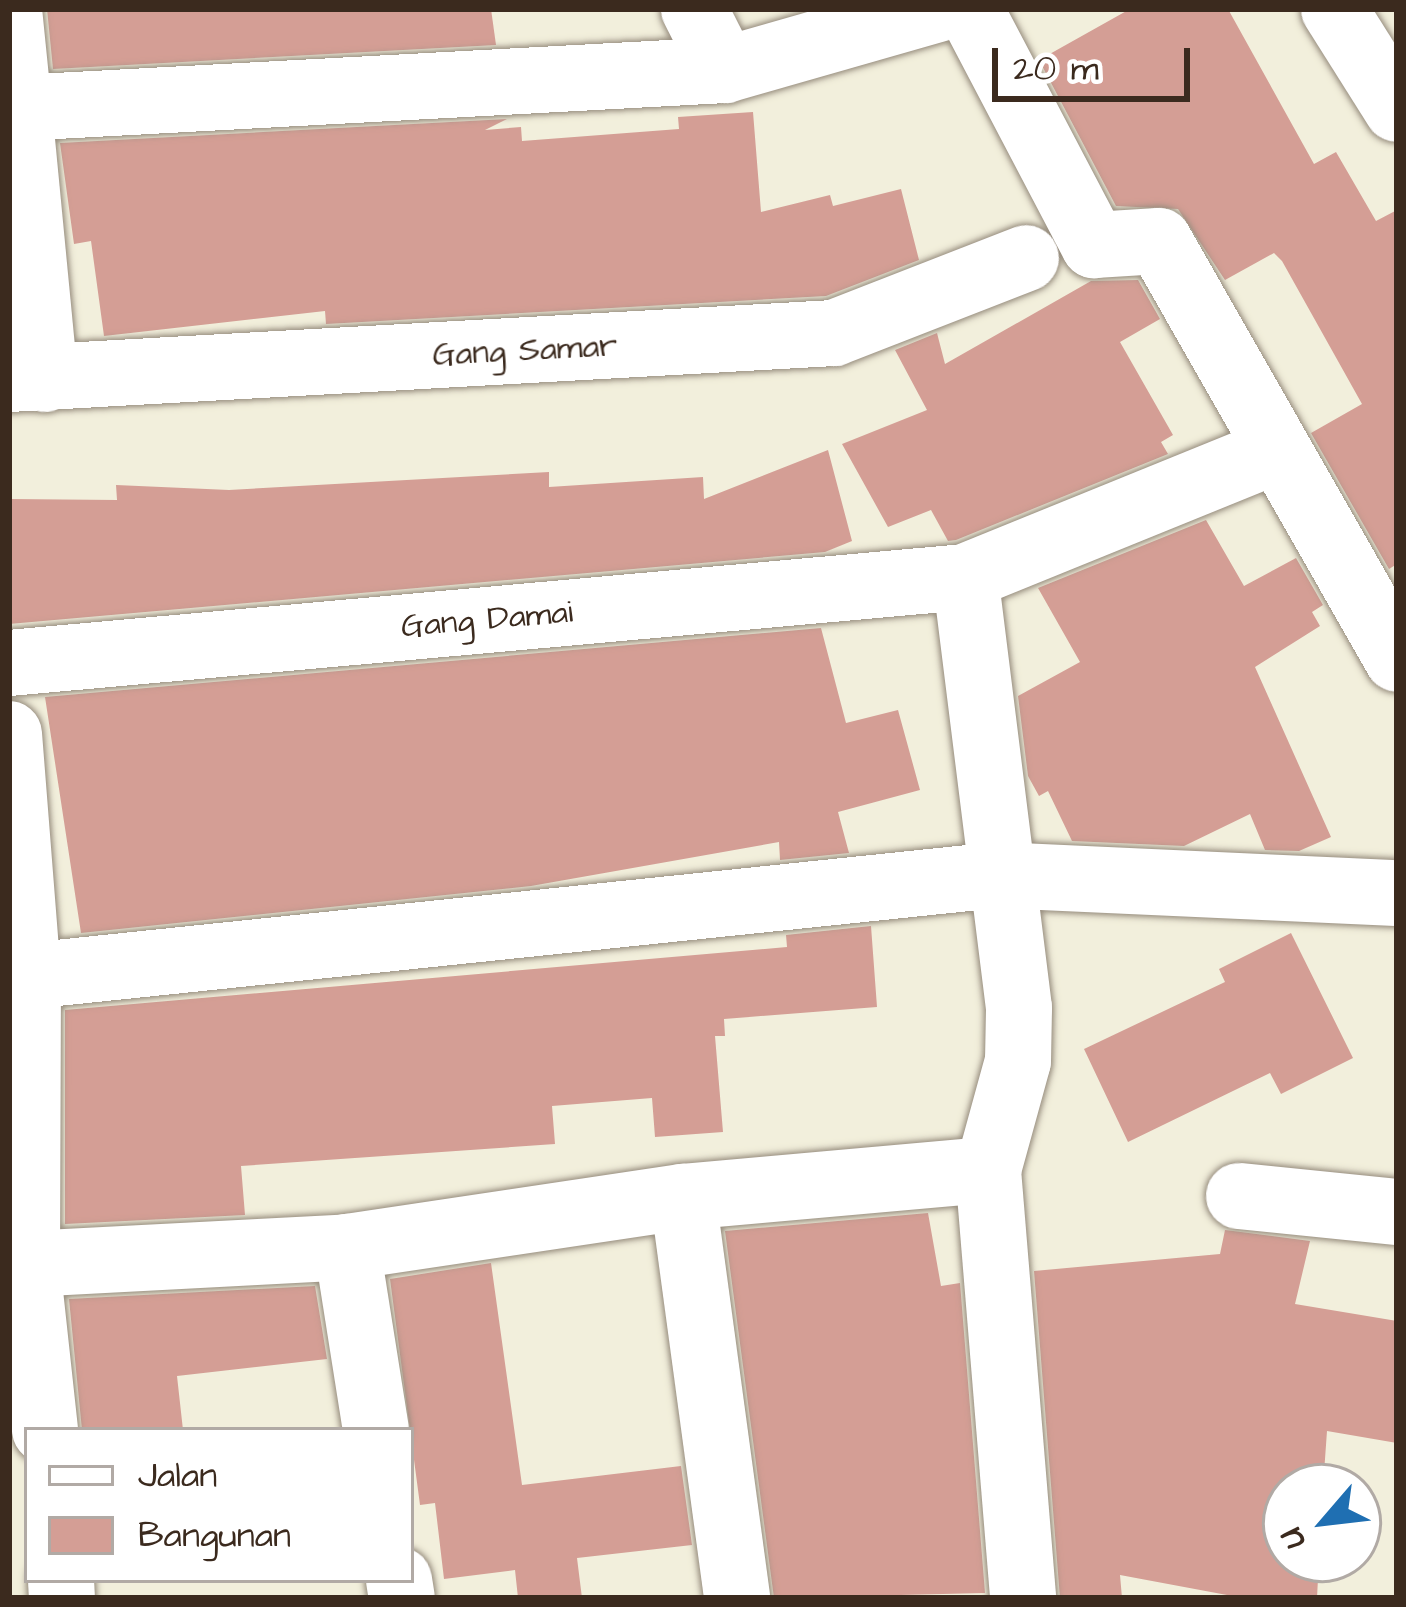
<!DOCTYPE html>
<style>
body{margin:0}
#map{position:relative;width:1406px;height:1607px;overflow:hidden;background:#f2efdc;font-family:"Architects Daughter",sans-serif}
div>[style]{position:absolute}
.building>*{inset:0;background:#d49e95}
.roads{filter:drop-shadow(0 0 3px #968c7d) drop-shadow(0 0 3px #968c7d)}
.street>*{height:66px;margin:-33px;padding:0 33px;transform-origin:33px;border-radius:33px;background:#fff}
span{translate:-50% -50%;white-space:nowrap;text-align:center;line-height:1.15;-webkit-text-stroke:10px #fff;paint-order:stroke}
.street-label{font-size:33px;color:#3b2a1e}
.frame{position:absolute;inset:0;border:12px solid #3b2a1e;pointer-events:none}
.legend{position:absolute;left:24px;top:1427px;width:390px;height:156px;box-sizing:border-box;background:#fff;border:3px solid #b1aaa5;margin:0;padding:15px 21px;list-style:none;font-size:36px;color:#3b2a1e}
.legend li{display:flex;align-items:center;gap:24px;height:60px}
.legend b{width:60px;border:3px solid #b1aaa5}
.north{position:absolute;left:1262px;top:1463px;width:120px;height:120px;box-sizing:border-box;background:#fff;border:3px solid #b1aaa5;border-radius:50%;rotate:242deg;font-size:33px;font-weight:700;line-height:48px;text-align:center;color:#3b2a1e}
.north::after{content:'';display:block;margin:auto;width:42px;height:54px;background:#1f6fb2;clip-path:polygon(50% 0,100% 100%,50% 72%,0 100%)}
.scale{position:absolute;left:992px;top:48px;width:198px;height:54px;box-sizing:border-box;border:6px solid #3b2a1e;border-top:0;padding-left:15px;font-size:36px;line-height:42px;white-space:nowrap;color:#3b2a1e;-webkit-text-stroke:9px #fff;paint-order:stroke}
</style>
<div id="map">
<div class="building">
<i style="clip-path:polygon(47px 9px,491px 9px,496px 45px,53px 69px)"></i>
<i style="clip-path:polygon(1130px 9px,1228px 9px,1314px 164px,1336px 152px,1376px 221px,1397px 210px,1397px 564px,1389px 569px,1311px 433px,1362px 404px,1282px 261px,1274px 253px,1225px 280px,1178px 209px,1116px 206px,1039px 60px)"></i>
<i style="clip-path:polygon(753px 112px,761px 212px,830px 195px,833px 206px,901px 189px,919px 260px,826px 296px,326px 324px,325px 311px,104px 336px,91px 241px,74px 244px,60px 143px,507px 119px,485px 130px,521px 127px,522px 141px,679px 129px,678px 117px)"></i>
<i style="clip-path:polygon(1138px 280px,1160px 319px,1120px 342px,1173px 435px,1161px 442px,1168px 454px,956px 540px,948px 541px,931px 510px,888px 527px,842px 444px,927px 410px,895px 350px,937px 333px,945px 364px,1091px 281px)"></i>
<i style="clip-path:polygon(828px 450px,852px 541px,825px 552px,9px 624px,9px 499px,117px 500px,116px 485px,229px 490px,549px 472px,549px 487px,703px 477px,704px 499px)"></i>
<i style="clip-path:polygon(1206px 520px,1244px 586px,1296px 558px,1323px 605px,1312px 612px,1320px 626px,1255px 667px,1331px 837px,1299px 851px,1265px 850px,1250px 814px,1184px 846px,1072px 841px,1048px 791px,1039px 796px,1028px 776px,1018px 696px,1080px 662px,1038px 588px)"></i>
<i style="clip-path:polygon(821px 628px,846px 723px,898px 710px,920px 790px,838px 812px,849px 853px,780px 860px,779px 842px,531px 886px,81px 933px,45px 697px)"></i>
<i style="clip-path:polygon(871px 926px,877px 1007px,724px 1019px,725px 1036px,715px 1036px,723px 1132px,655px 1137px,652px 1098px,552px 1106px,555px 1144px,241px 1166px,245px 1215px,65px 1224px,65px 1010px,787px 947px,786px 935px)"></i>
<i style="clip-path:polygon(1291px 933px,1353px 1058px,1281px 1094px,1270px 1073px,1128px 1142px,1084px 1049px,1225px 982px,1219px 969px)"></i>
<i style="clip-path:polygon(928px 1213px,941px 1286px,960px 1283px,985px 1593px,774px 1598px,725px 1231px)"></i>
<i style="clip-path:polygon(1225px 1230px,1310px 1241px,1295px 1304px,1397px 1321px,1397px 1443px,1327px 1431px,1323px 1487px,1286px 1487px,1286px 1559px,1319px 1559px,1317px 1598px,1243px 1598px,1120px 1575px,1122px 1598px,1060px 1598px,1034px 1271px,1220px 1254px)"></i>
<i style="clip-path:polygon(491px 1263px,522px 1485px,681px 1466px,692px 1545px,577px 1558px,582px 1598px,518px 1598px,515px 1570px,444px 1579px,435px 1503px,420px 1505px,390px 1279px)"></i>
<i style="clip-path:polygon(315px 1286px,327px 1359px,177px 1376px,183px 1430px,82px 1430px,69px 1299px)"></i>
</div>
<div class="roads">
<div class="street">
<i style="left:694px;top:9px;width:68px;rotate:63.1deg"></i>
<i style="left:970px;top:9px;width:267px;rotate:62.3deg"></i>
<i style="left:1094px;top:245px;width:65px;rotate:-3.5deg"></i>
<i style="left:1159px;top:241px;width:481px;rotate:60.3deg"></i>
<i style="left:1334px;top:9px;width:118px;rotate:57.8deg"></i>
<i style="left:9px;top:108px;width:10px"></i>
<i style="left:19px;top:108px;width:100px;rotate:-95.8deg"></i>
<i style="left:9px;top:379px;width:826px;rotate:-3.19deg"></i>
<i style="left:834px;top:333px;width:206px;rotate:-21.3deg"></i>
<i style="left:45px;top:379px;width:272px;rotate:-95.5deg"></i>
<i style="left:19px;top:108px;width:707px;rotate:-3.08deg"></i>
<i style="left:725px;top:70px;width:222px;rotate:-16deg"></i>
<i style="left:9px;top:663px;width:960px;rotate:-5.14deg"></i>
<i style="left:965px;top:577px;width:332px;rotate:-22.1deg"></i>
<i style="left:9px;top:734px;width:242px;rotate:85.5deg"></i>
<i style="left:28px;top:975px;width:289px;rotate:90.2deg"></i>
<i style="left:27px;top:1264px;width:167px;rotate:83.8deg"></i>
<i style="left:9px;top:978px;width:993px;rotate:-5.95deg"></i>
<i style="left:997px;top:875px;width:400px;rotate:2.6deg"></i>
<i style="left:988px;top:1170px;width:429px;rotate:85.3deg"></i>
<i style="left:1239px;top:1196px;width:159px;rotate:5.8deg"></i>
<i style="left:683px;top:1197px;width:405px;rotate:82.3deg"></i>
<i style="left:347px;top:1247px;width:185px;rotate:81deg"></i>
<i style="left:9px;top:1265px;width:338px;rotate:-3deg"></i>
<i style="left:347px;top:1247px;width:340px;rotate:-8.5deg"></i>
<i style="left:683px;top:1197px;width:306px;rotate:-5.1deg"></i>
<i style="left:988px;top:1170px;width:113px;rotate:-74.6deg"></i>
<i style="left:1018px;top:1061px;width:53px;rotate:-88.9deg"></i>
<i style="left:1019px;top:1008px;width:434px;rotate:-97.1deg"></i>
<i style="left:61px;top:1580px;width:18px;rotate:87deg"></i>
<i style="left:399px;top:1580px;width:18px;rotate:81deg"></i>
</div>
</div>
<div class="street-label">
<span style="left:525px;top:351px;rotate:-3deg">Gang Samar</span>
<span style="left:487px;top:620px;rotate:-5deg">Gang Damai</span>
</div>
<div class="frame"></div>
<ul class="legend">
<li><b style="height:15px;background:#fff"></b>Jalan</li>
<li><b style="height:33px;background:#d49e95"></b>Bangunan</li>
</ul>
<div class="north">U</div>
<div class="scale">20 m</div>
</div>
